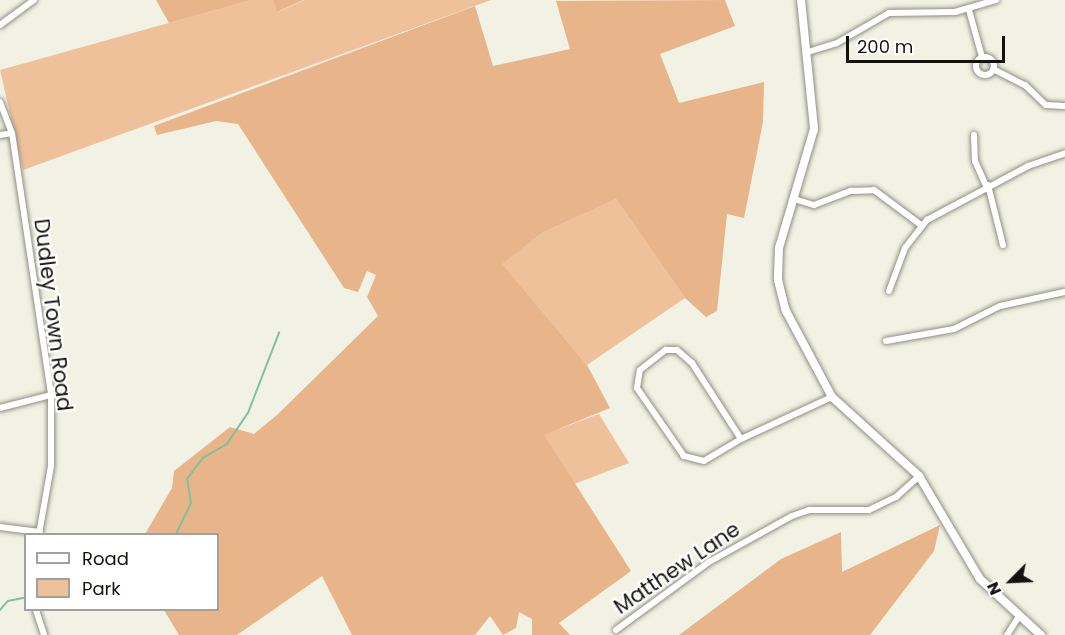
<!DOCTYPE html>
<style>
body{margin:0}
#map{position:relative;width:1065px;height:635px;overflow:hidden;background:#f1f2e3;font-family:Poppins,sans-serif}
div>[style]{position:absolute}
.green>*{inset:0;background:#efc19a}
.forest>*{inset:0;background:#e8b48a}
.stream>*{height:1.5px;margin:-0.75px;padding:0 0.75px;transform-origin:0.75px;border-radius:0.75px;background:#82c09c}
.roads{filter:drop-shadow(0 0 2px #8f9082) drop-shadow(0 0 2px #8f9082)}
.street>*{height:6px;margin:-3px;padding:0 3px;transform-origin:3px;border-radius:3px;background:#fff}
.street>.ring{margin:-3px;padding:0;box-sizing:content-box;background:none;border:6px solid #fff;border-radius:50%}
.secondary>*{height:8px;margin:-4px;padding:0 4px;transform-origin:4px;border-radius:4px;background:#fff}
span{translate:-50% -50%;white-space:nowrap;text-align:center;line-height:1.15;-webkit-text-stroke:4.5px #fff;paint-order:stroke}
.street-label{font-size:21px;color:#13130e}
.legend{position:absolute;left:24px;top:533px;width:195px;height:78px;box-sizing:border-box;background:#fff;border:2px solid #a1a19f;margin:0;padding:8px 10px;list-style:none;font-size:18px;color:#13130e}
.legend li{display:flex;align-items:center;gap:12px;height:30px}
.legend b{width:30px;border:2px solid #a1a19f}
.north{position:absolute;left:981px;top:551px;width:60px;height:60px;-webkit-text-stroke:4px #fff;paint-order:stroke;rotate:246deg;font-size:16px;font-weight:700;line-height:24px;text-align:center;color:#13130e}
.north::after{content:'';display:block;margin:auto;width:21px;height:27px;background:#13130e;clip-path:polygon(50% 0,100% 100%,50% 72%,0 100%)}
.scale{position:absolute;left:846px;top:36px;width:159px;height:27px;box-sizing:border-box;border:3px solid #13130e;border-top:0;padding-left:8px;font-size:18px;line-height:21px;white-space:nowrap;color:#13130e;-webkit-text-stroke:4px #fff;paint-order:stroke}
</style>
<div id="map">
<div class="green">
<i style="clip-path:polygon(251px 0,273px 0,278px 12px,304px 0,491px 0,23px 170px,0 70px)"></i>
<i style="clip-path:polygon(616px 199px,685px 298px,587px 365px,501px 264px,542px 233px)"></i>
<i style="clip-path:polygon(599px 414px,629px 463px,572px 485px,543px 435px)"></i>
</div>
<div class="forest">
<i style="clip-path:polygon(156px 0,251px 0,169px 23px)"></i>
<i style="clip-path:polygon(273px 0,303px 0,277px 12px)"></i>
<i style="clip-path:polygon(725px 0,735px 26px,660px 54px,679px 103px,764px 82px,763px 122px,744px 218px,727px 214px,717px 311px,706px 317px,685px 298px,616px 199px,542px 233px,502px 264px,587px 365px,610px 408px,544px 435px,631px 571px,559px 623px,570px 635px,532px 635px,532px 619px,519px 612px,516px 628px,503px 635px,490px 616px,475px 635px,352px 635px,322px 576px,237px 635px,179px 635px,164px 610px,218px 610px,218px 534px,145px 534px,172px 488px,174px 471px,230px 427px,254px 434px,277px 415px,378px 316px,367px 297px,376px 275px,367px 271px,358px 292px,344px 288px,238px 124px,216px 121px,157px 135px,154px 126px,475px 6px,493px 66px,570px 49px,556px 1px)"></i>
<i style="clip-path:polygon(940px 525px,934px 551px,870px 635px,679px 635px,781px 559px,841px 532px,842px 572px)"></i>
</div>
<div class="stream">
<i style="left:176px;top:534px;width:34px;rotate:-64deg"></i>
<i style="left:191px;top:503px;width:24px;rotate:-99deg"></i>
<i style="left:187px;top:479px;width:26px;rotate:-53deg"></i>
<i style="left:203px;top:458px;width:28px;rotate:-30deg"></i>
<i style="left:227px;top:444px;width:37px;rotate:-56deg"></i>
<i style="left:248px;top:413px;width:86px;rotate:-68.8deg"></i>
<i style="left:0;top:610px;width:12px;rotate:-48deg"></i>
<i style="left:8px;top:601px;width:16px;rotate:-11deg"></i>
</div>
<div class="roads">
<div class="street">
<i style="left:969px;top:10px;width:49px;rotate:74.5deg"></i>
<i style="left:0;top:25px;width:42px;rotate:-36.3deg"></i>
<i style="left:808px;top:52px;width:30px;rotate:-17deg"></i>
<i style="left:837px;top:43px;width:60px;rotate:-30deg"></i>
<i style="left:889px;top:13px;width:66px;rotate:-0.9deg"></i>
<i style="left:955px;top:12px;width:43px;rotate:-16.3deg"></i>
<i class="ring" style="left:976px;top:57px;width:12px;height:12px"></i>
<i style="left:993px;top:69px;width:36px;rotate:27deg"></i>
<i style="left:1025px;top:85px;width:29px;rotate:44deg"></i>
<i style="left:1046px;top:105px;width:19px;rotate:3deg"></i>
<i style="left:0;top:102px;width:33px;rotate:69deg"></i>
<i style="left:12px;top:133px;width:265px;rotate:81.5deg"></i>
<i style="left:51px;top:395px;width:71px;rotate:90deg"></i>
<i style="left:51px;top:466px;width:69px;rotate:100deg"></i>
<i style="left:0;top:135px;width:12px;rotate:-9deg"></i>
<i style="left:974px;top:135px;width:26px;rotate:88deg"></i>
<i style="left:975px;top:161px;width:27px;rotate:66deg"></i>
<i style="left:988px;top:185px;width:62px;rotate:76deg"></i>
<i style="left:794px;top:199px;width:21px;rotate:17deg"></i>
<i style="left:814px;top:205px;width:40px;rotate:-21deg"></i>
<i style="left:851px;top:191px;width:23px;rotate:-2deg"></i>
<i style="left:874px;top:190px;width:59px;rotate:36.7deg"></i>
<i style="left:889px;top:291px;width:46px;rotate:-69.6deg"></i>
<i style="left:905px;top:248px;width:36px;rotate:-52deg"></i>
<i style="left:927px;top:220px;width:115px;rotate:-28.1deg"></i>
<i style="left:1028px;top:166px;width:39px;rotate:-19deg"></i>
<i style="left:886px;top:341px;width:69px;rotate:-10deg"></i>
<i style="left:954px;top:329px;width:51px;rotate:-26.6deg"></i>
<i style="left:1000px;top:306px;width:66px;rotate:-12.2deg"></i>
<i style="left:666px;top:350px;width:11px"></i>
<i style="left:677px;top:350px;width:20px;rotate:41deg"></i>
<i style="left:692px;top:363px;width:90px;rotate:57.2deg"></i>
<i style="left:741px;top:439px;width:43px;rotate:149.3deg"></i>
<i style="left:704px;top:461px;width:21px;rotate:-166deg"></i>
<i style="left:684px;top:456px;width:83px;rotate:-124.7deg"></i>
<i style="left:637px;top:388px;width:18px;rotate:-81deg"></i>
<i style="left:640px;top:370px;width:33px;rotate:-38deg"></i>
<i style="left:0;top:408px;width:53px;rotate:-14.3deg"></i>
<i style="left:741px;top:439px;width:100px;rotate:-24.8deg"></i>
<i style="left:0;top:527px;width:40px;rotate:7.1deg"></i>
<i style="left:36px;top:610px;width:26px;rotate:72deg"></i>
<i style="left:616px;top:630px;width:115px;rotate:-36.2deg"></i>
<i style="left:709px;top:562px;width:95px;rotate:-29deg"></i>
<i style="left:792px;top:516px;width:18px;rotate:-19deg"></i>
<i style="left:809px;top:510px;width:60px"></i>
<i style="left:869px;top:510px;width:30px;rotate:-26deg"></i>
<i style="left:896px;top:497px;width:31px;rotate:-42deg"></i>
<i style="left:1007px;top:635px;width:20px;rotate:-57deg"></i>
</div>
<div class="secondary">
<i style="left:801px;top:0;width:130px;rotate:84.2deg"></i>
<i style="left:814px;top:129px;width:124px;rotate:106.4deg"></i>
<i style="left:779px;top:248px;width:32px;rotate:92deg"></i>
<i style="left:778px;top:280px;width:32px;rotate:76deg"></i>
<i style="left:786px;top:311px;width:98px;rotate:61.9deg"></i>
<i style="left:832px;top:397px;width:118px;rotate:42.2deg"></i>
<i style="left:919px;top:476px;width:120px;rotate:59.4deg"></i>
<i style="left:980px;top:579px;width:83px;rotate:42.6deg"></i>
</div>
</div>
<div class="street-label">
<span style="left:53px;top:315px;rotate:83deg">Dudley Town Road</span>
<span style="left:677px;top:568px;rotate:-34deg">Matthew Lane</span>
</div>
<ul class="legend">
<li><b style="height:8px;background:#fff"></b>Road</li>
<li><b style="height:16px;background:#efc19a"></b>Park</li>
</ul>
<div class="north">N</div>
<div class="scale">200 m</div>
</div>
